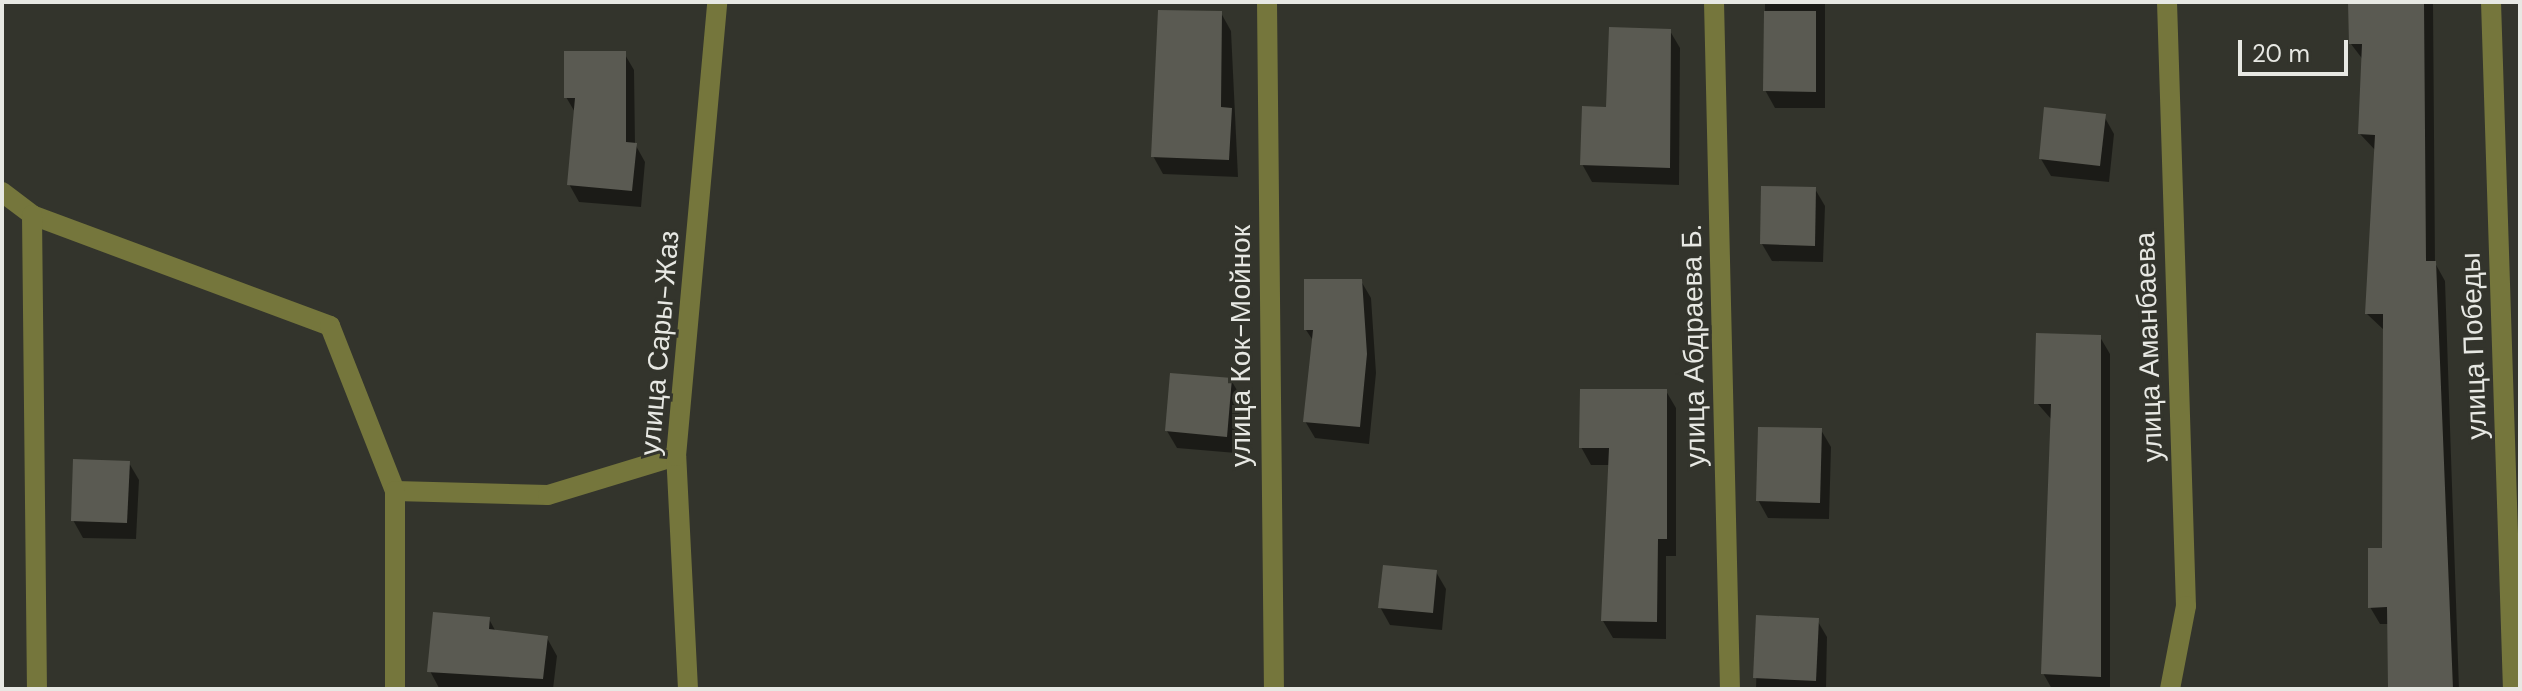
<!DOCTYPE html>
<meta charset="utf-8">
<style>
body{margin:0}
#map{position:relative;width:2522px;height:691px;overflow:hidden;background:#33342c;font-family:"DM Sans",sans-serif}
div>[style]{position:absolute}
.shadow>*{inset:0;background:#0007}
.building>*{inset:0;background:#5a5a52}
.minor>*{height:20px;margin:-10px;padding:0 10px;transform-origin:10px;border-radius:10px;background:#75763c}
span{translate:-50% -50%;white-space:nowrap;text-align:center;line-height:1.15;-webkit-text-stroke:6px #33342c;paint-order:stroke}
.street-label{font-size:28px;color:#e7e8e3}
.frame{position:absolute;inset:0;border:4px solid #e7e8e3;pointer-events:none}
.scale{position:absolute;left:2238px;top:40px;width:110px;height:36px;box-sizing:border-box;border:4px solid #e7e8e3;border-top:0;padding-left:10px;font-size:24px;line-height:28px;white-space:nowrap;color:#e7e8e3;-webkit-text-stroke:6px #33342c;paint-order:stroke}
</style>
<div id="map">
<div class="shadow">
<i style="clip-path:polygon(1765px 2px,1825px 2px,1825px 108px,1775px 108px,1765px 90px)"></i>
<i style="clip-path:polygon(2351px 2px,2433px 2px,2435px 263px,2445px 281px,2459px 689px,2390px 689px,2389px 624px,2380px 624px,2370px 607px,2384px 550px,2385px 331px,2367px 314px,2376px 151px,2360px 134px,2364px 61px,2351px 44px)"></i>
<i style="clip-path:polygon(1221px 13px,1231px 31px,1238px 177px,1163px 174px,1153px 156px)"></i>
<i style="clip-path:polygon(1670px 31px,1680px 48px,1679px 185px,1592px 182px,1582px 164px,1608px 109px)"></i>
<i style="clip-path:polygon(624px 53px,634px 70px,635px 144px,645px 162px,641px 207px,579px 202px,569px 184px,576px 114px,566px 97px)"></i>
<i style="clip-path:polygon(2104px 116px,2114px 134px,2109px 182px,2051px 176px,2041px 159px)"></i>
<i style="clip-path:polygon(1815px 189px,1825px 206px,1823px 262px,1772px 261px,1762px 244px)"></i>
<i style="clip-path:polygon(1361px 281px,1371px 298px,1376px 373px,1369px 444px,1315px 438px,1305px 421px,1314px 342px,1306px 330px)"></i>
<i style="clip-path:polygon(2100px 337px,2110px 354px,2110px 689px,2052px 689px,2043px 673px,2052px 420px,2037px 403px)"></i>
<i style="clip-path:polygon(1231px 380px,1241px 397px,1236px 453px,1177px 448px,1167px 431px)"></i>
<i style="clip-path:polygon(1666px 391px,1676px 408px,1676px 556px,1666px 556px,1666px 639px,1613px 638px,1603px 621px,1611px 465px,1591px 465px,1581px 447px)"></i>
<i style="clip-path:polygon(1821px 430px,1831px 447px,1829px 519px,1768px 518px,1758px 500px)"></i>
<i style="clip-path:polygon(129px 463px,139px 480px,136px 539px,83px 538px,73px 520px)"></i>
<i style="clip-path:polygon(1436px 572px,1446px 589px,1442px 630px,1390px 625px,1380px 607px)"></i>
<i style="clip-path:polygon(2px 608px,4px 653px,2px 653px)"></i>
<i style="clip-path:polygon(1758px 617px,1817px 620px,1827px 637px,1826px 689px,1756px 689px)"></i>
<i style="clip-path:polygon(489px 619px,496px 632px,547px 638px,557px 656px,553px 689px,439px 688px,430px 671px)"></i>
</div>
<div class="building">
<i style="clip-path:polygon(2348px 2px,2424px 2px,2426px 261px,2436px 261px,2453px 689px,2388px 689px,2387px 607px,2368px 608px,2368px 548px,2382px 548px,2383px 314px,2365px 314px,2375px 135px,2358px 134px,2362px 44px,2349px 44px)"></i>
<i style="clip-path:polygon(1158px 10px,1222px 11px,1221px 107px,1232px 108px,1229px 160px,1151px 157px)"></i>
<i style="clip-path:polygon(1764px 11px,1816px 11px,1816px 92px,1763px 91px)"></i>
<i style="clip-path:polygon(1609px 27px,1671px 29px,1670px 168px,1580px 165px,1582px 106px,1606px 107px)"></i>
<i style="clip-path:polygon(564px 51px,626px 51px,626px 142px,637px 143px,632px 191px,567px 185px,575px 98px,564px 98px)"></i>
<i style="clip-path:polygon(2044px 107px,2106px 114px,2100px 166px,2039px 159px)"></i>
<i style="clip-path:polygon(1761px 186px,1816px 187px,1815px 246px,1760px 244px)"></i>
<i style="clip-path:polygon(1304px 279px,1362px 279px,1367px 354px,1360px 427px,1303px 422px,1313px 330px,1304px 330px)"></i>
<i style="clip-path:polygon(2036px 333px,2101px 335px,2101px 677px,2041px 674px,2051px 404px,2034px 404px)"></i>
<i style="clip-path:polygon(1170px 373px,1232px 378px,1227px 437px,1165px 431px)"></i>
<i style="clip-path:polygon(1580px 389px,1667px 389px,1667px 539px,1658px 539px,1657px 622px,1601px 621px,1609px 448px,1579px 448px)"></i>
<i style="clip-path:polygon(1758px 427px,1822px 428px,1820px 503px,1756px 501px)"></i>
<i style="clip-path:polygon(73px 459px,130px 461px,127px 523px,71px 521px)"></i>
<i style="clip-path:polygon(1383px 565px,1437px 570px,1433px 613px,1378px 608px)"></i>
<i style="clip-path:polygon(433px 612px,490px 617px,489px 629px,548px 636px,543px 679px,427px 672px)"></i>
<i style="clip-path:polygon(1756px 615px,1819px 618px,1816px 681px,1753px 678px)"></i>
</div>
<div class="minor">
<i style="left:1267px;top:2px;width:687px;rotate:89.42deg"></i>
<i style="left:1714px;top:2px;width:687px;rotate:88.67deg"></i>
<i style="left:2167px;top:2px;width:604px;rotate:88.2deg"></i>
<i style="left:2186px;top:606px;width:85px;rotate:100.9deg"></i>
<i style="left:2491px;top:2px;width:687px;rotate:88.17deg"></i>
<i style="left:2px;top:192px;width:38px;rotate:37deg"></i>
<i style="left:32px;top:215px;width:318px;rotate:20.4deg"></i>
<i style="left:330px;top:326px;width:177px;rotate:68.5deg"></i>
<i style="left:395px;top:491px;width:153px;rotate:1.5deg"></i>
<i style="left:548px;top:495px;width:134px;rotate:-16.9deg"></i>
<i style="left:32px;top:215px;width:474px;rotate:89.4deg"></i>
<i style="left:395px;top:689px;width:198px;rotate:-90deg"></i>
<i style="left:688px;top:689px;width:233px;rotate:-92.9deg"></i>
<i style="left:676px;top:456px;width:456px;rotate:-84.8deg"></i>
</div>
<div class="street-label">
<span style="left:660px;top:343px;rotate:-85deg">улица Сары-Жаз</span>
<span style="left:1241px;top:346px;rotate:-90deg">улица Кок-Мойнок</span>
<span style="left:1694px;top:346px;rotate:-91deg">улица Абдраева Б.</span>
<span style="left:2474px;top:346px;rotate:-92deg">улица Победы</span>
<span style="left:2149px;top:347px;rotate:-92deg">улица Аманбаева</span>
</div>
<div class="frame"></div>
<div class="scale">20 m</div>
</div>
